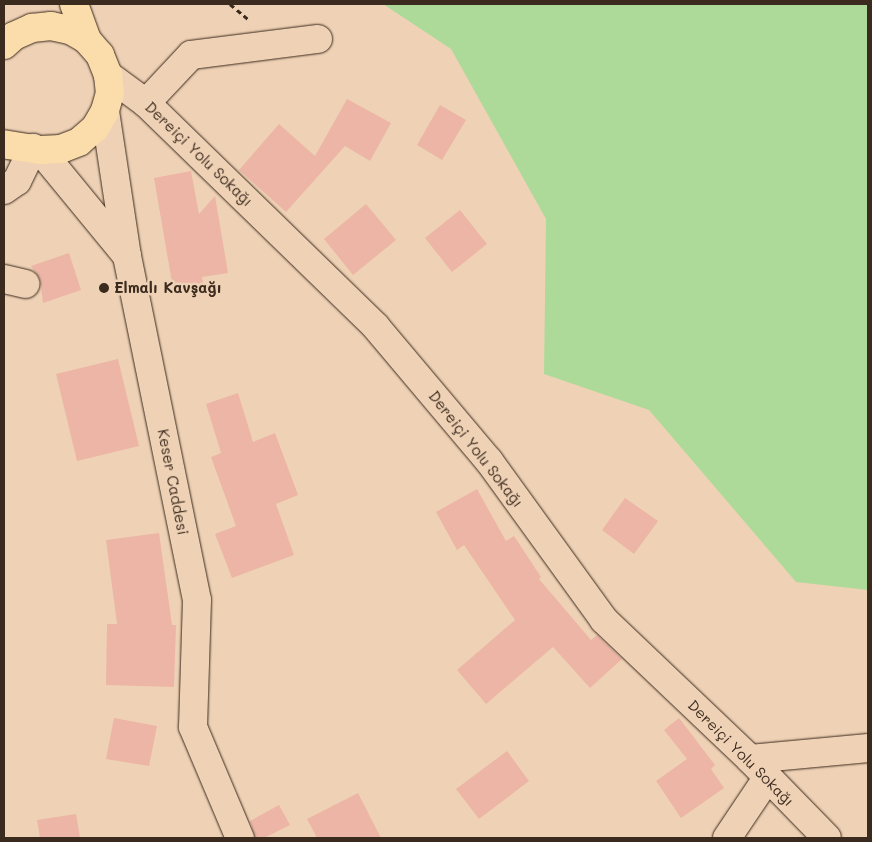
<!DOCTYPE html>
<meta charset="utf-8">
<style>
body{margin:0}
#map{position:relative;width:872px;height:842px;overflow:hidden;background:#efd2b5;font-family:Mali,sans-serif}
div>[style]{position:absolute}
.green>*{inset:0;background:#aeda99}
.building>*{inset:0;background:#ecb5a5}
.path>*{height:3px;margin-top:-1.5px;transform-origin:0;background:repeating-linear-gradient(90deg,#3b2a1e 0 5px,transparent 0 9px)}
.roads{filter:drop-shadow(0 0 1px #3b2a1e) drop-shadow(0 0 1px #3b2a1e)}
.street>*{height:28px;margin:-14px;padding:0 14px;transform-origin:14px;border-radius:14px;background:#efd2b5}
.secondary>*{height:28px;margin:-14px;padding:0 14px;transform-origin:14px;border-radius:14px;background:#efd2b5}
.highway>*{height:28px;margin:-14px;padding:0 14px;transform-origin:14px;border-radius:14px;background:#fbddab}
.dots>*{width:14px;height:14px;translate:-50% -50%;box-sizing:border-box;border:2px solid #efd2b5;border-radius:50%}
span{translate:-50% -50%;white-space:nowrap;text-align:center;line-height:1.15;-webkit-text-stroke:5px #efd2b5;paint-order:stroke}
.street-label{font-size:15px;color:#3b2a1e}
.poi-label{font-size:15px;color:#3b2a1e;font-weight:700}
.left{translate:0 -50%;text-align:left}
.frame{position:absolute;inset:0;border:5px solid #3b2a1e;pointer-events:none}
</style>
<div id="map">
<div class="green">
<i style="clip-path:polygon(383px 4px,868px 4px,868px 590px,796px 582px,649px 410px,544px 374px,546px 219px,451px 49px)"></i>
</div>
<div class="building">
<i style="clip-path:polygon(347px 99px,391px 123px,370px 161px,345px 146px,286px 212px,239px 170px,279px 124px,315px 156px)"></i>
<i style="clip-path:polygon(440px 105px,466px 120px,442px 160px,417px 145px)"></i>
<i style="clip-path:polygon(191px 171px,199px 214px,215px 196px,228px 273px,202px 277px,204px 289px,174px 294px,154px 178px)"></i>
<i style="clip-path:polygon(366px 204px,396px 240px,353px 275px,324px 239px)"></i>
<i style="clip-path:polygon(460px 210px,487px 244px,452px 272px,425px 238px)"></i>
<i style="clip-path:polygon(69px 253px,81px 290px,43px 303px,40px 279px,31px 266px)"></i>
<i style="clip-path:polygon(118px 359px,139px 446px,77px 461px,56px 374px)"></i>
<i style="clip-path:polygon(238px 393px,253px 442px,275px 433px,298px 495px,276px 504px,294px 555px,232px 578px,215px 534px,236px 526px,211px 457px,221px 453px,206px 404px)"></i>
<i style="clip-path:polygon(477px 489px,506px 541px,514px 536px,541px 577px,539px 579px,591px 640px,597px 635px,622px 659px,590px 688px,553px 647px,486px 704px,457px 670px,515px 620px,464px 545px,457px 550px,436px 512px)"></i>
<i style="clip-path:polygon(625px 498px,658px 521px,634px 554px,602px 530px)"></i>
<i style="clip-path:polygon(159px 533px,172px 625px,176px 625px,174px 687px,106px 685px,107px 624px,117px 624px,106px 540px)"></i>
<i style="clip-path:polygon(114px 718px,157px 726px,149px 766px,106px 759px)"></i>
<i style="clip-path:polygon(679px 718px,715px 765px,711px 769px,724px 788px,681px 818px,656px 781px,687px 759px,664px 730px)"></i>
<i style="clip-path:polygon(507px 751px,529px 781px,479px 819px,456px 789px)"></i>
<i style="clip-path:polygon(358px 793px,381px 838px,317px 838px,307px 819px)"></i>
<i style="clip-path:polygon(279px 805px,290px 825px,264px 838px,255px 838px,250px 821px)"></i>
<i style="clip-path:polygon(76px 814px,80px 838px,40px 838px,37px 820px)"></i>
</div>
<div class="path">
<i style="left:230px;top:4px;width:26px;rotate:40deg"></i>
</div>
<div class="roads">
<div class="street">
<i style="left:108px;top:75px;width:47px;rotate:36.4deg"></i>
<i style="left:146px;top:103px;width:321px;rotate:44.2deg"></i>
<i style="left:376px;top:327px;width:175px;rotate:49.9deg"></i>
<i style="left:489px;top:461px;width:196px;rotate:54.1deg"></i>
<i style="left:604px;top:620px;width:202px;rotate:43.6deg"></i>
<i style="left:750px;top:759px;width:110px;rotate:45.7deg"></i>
<i style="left:146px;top:103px;width:66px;rotate:-46.8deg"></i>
<i style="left:191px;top:55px;width:128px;rotate:-7.2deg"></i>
<i style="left:4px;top:279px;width:22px;rotate:13deg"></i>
<i style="left:750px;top:759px;width:119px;rotate:-5.3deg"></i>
<i style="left:727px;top:838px;width:73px;rotate:-56.1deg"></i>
</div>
<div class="secondary">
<i style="left:105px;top:111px;width:147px;rotate:81.4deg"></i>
<i style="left:127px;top:256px;width:351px;rotate:78.5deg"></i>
<i style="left:197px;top:600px;width:127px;rotate:91.8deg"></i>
<i style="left:193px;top:727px;width:121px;rotate:67.1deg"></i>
<i style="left:40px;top:150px;width:137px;rotate:50.6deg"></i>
<i style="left:4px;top:190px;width:16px;rotate:-35deg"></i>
<i style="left:17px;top:181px;width:37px;rotate:-64deg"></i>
</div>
<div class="highway">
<i style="left:74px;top:4px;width:38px;rotate:70deg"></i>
<i style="left:4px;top:45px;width:13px;rotate:-42deg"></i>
<i style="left:14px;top:36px;width:20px;rotate:-24deg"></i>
<i style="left:32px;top:28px;width:19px;rotate:-6deg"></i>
<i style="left:51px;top:26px;width:19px;rotate:12deg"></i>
<i style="left:70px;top:30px;width:20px;rotate:30deg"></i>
<i style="left:87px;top:40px;width:20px;rotate:49deg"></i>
<i style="left:100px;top:55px;width:22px;rotate:68deg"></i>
<i style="left:108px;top:75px;width:18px;rotate:84deg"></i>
<i style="left:110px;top:93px;width:19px;rotate:106deg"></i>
<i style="left:105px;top:111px;width:20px;rotate:120deg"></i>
<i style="left:95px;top:128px;width:21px;rotate:139deg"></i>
<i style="left:79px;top:142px;width:19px;rotate:159deg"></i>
<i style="left:61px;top:149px;width:21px;rotate:177deg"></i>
<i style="left:40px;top:150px;width:36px;rotate:-171deg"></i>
</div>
</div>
<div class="dots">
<i style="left:104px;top:288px;background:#3b2a1e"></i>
</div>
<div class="street-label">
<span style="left:199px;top:154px;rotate:44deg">Dereiçi Yolu Sokağı</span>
<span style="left:476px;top:449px;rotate:52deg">Dereiçi Yolu Sokağı</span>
<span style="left:173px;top:482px;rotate:79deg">Keser Caddesi</span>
<span style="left:741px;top:753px;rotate:45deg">Dereiçi Yolu Sokağı</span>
</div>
<div class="poi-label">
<span class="left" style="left:114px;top:288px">Elmalı Kavşağı</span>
</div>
<div class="frame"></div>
</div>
